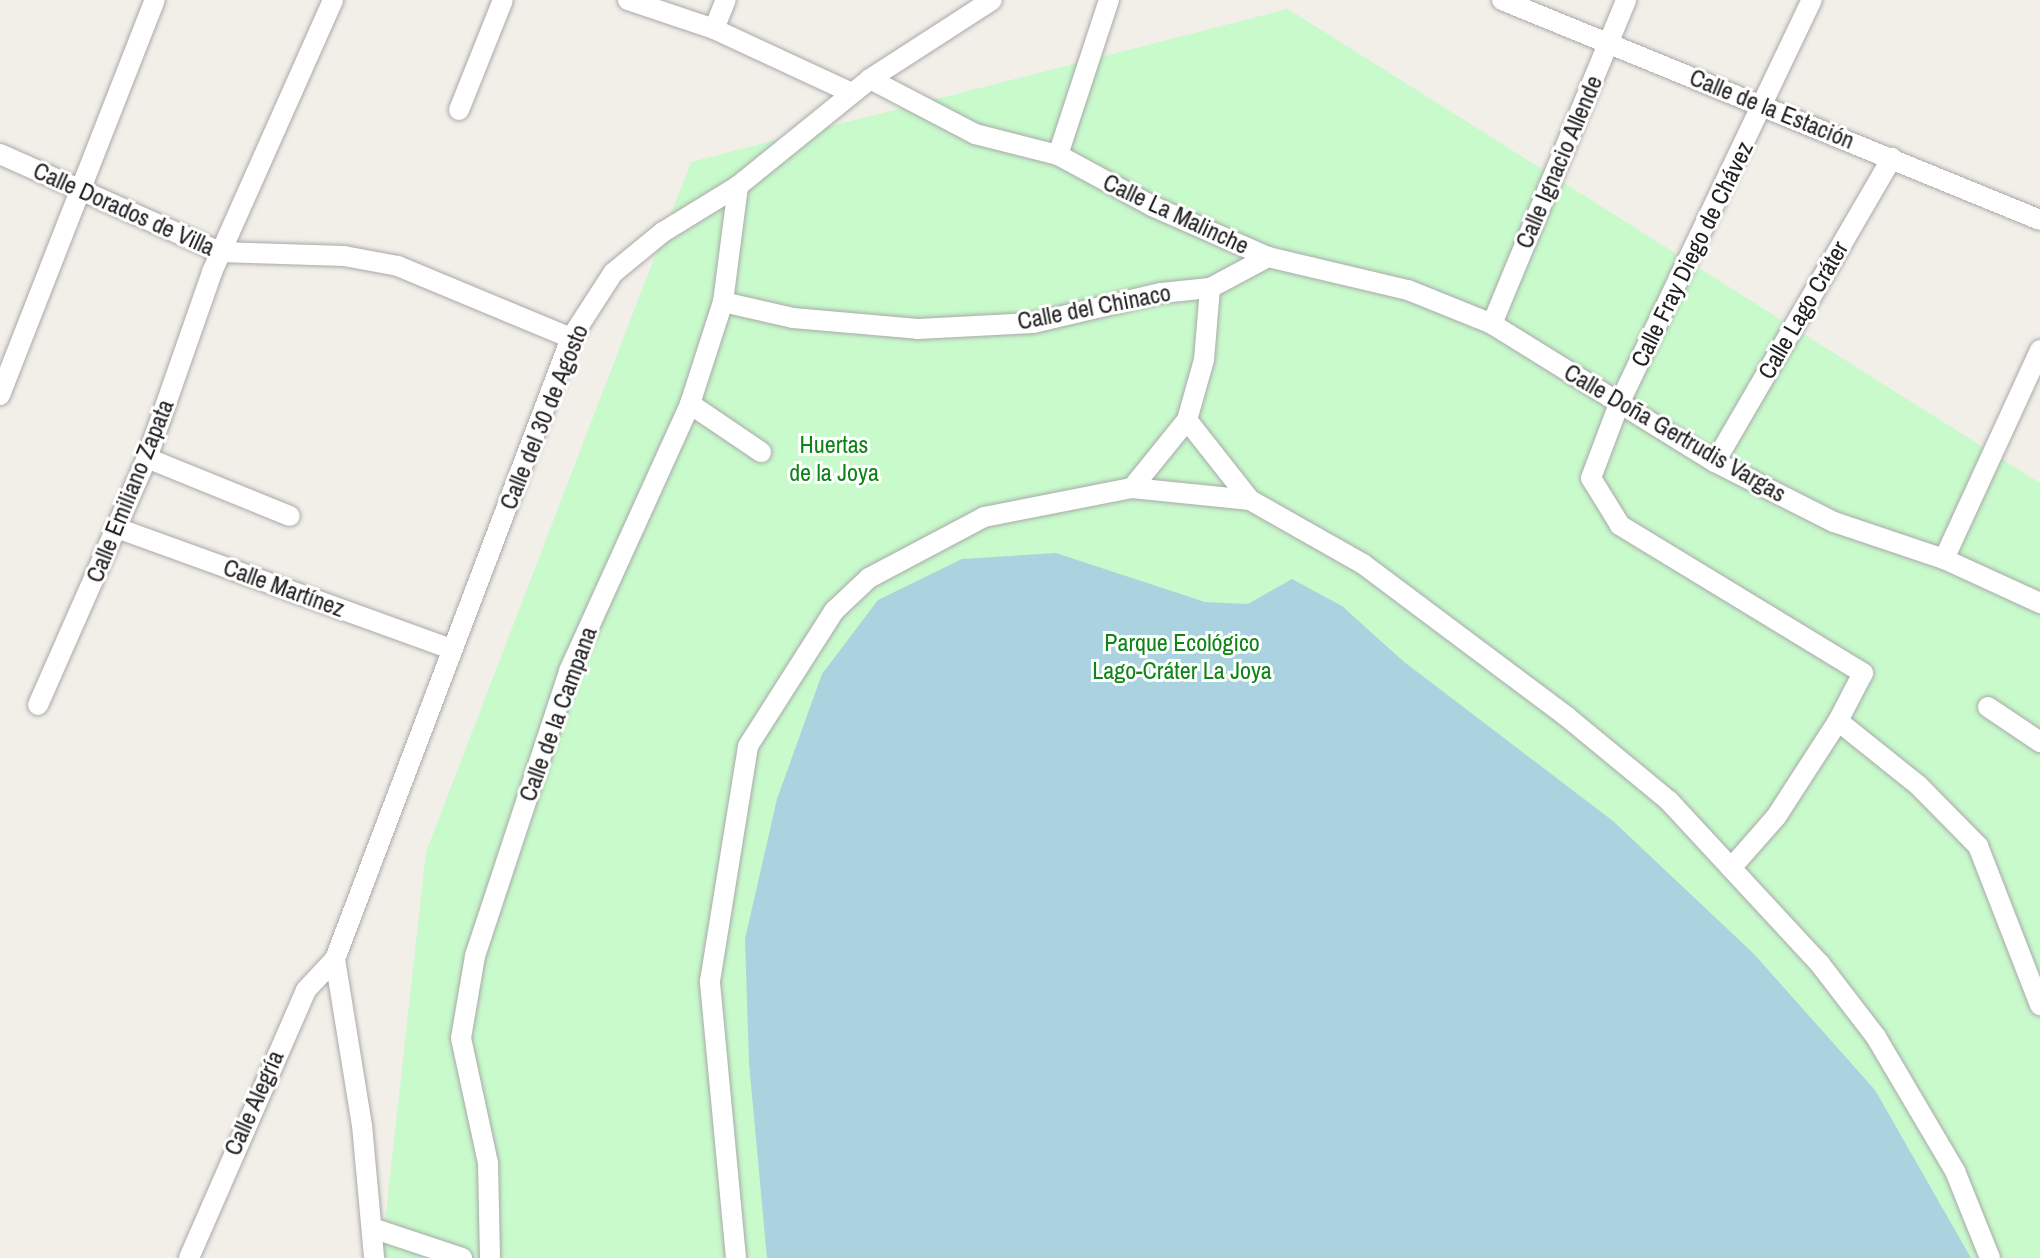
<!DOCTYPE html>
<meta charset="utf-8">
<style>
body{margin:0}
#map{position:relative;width:2040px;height:1258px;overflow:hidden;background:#f2efe9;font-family:"Archivo Narrow",sans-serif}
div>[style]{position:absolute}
.park>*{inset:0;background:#c8facc}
.water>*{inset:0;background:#aad3df}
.roads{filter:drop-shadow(0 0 2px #a9a9a9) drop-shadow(0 0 2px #a9a9a9)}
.street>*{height:20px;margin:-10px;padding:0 10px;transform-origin:10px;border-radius:10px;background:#fff}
span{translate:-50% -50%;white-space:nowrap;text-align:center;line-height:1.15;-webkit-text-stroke:6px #fff;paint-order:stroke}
.street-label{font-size:24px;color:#222}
.park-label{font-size:24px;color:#0c8416}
</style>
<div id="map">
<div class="park">
<i style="clip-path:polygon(1288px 9px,2040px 483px,2040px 1258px,381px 1258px,426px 852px,691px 162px)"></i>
</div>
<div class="water">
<i style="clip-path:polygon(1056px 553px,1205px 602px,1248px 604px,1292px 579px,1342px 606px,1403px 661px,1613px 821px,1754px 954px,1875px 1090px,1971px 1258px,767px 1258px,749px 1063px,745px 939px,777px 799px,822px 674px,878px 600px,962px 559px)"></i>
</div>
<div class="roads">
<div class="street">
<i style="left:628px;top:0;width:91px;rotate:18.6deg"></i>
<i style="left:714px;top:29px;width:152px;rotate:24.9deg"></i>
<i style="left:1502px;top:0;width:581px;rotate:22.24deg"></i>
<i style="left:714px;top:29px;width:31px;rotate:-68deg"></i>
<i style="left:870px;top:79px;width:119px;rotate:27.6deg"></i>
<i style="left:975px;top:134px;width:86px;rotate:14.2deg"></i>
<i style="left:1058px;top:155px;width:107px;rotate:28.5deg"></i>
<i style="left:1152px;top:206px;width:127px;rotate:23.7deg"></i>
<i style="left:1268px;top:257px;width:144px;rotate:13.3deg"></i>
<i style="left:1408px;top:290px;width:91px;rotate:22deg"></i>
<i style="left:1492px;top:324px;width:262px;rotate:31.8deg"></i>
<i style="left:1715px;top:462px;width:133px;rotate:26.8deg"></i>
<i style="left:1834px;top:522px;width:116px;rotate:18.6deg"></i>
<i style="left:1944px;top:559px;width:106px;rotate:24.6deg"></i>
<i style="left:459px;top:110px;width:118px;rotate:-68.2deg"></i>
<i style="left:0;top:154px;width:241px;rotate:24deg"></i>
<i style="left:220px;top:252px;width:124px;rotate:1.8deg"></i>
<i style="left:344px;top:256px;width:55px;rotate:10.5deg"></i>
<i style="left:398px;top:266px;width:187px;rotate:22.6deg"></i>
<i style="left:1058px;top:155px;width:163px;rotate:-71.8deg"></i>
<i style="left:723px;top:302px;width:72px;rotate:12.9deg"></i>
<i style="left:793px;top:318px;width:125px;rotate:5deg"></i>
<i style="left:918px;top:329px;width:115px;rotate:-3deg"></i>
<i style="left:1033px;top:323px;width:131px;rotate:-13.2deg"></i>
<i style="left:1161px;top:293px;width:49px;rotate:-5.8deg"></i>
<i style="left:1210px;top:288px;width:66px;rotate:-28.1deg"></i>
<i style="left:1492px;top:324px;width:351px;rotate:-67.5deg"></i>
<i style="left:0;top:395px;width:424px;rotate:-68.6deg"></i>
<i style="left:690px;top:404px;width:86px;rotate:34.1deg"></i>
<i style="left:1187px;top:420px;width:102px;rotate:51.8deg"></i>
<i style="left:147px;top:458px;width:154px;rotate:22.1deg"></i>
<i style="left:1715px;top:462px;width:352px;rotate:-59.8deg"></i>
<i style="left:1132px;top:488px;width:87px;rotate:-51deg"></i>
<i style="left:1187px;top:420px;width:62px;rotate:-74.2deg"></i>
<i style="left:1204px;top:360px;width:72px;rotate:-85.2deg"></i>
<i style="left:117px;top:528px;width:356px;rotate:19.9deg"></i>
<i style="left:1944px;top:559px;width:230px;rotate:-65.3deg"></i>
<i style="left:38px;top:705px;width:270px;rotate:-66.2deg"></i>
<i style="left:147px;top:458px;width:197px;rotate:-70.7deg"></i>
<i style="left:212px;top:272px;width:298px;rotate:-66deg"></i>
<i style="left:1988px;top:707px;width:63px;rotate:33.9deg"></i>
<i style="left:1838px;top:721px;width:102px;rotate:38.7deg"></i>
<i style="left:1918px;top:785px;width:86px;rotate:45.5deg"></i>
<i style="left:1978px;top:846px;width:171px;rotate:68.7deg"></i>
<i style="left:1732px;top:867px;width:67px;rotate:-48.7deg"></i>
<i style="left:1776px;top:817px;width:114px;rotate:-57.1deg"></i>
<i style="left:1838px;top:721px;width:54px;rotate:-62.5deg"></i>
<i style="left:1863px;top:673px;width:285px;rotate:-148.7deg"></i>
<i style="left:1620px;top:525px;width:55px;rotate:-121.7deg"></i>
<i style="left:1591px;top:478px;width:79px;rotate:-69.3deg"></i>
<i style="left:1619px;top:404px;width:448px;rotate:-64.5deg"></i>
<i style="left:335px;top:959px;width:168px;rotate:80.8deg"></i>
<i style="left:362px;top:1125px;width:134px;rotate:84.8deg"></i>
<i style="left:372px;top:1228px;width:95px;rotate:18.4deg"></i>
<i style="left:189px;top:1258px;width:292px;rotate:-66.4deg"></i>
<i style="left:306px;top:990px;width:42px;rotate:-46.9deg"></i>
<i style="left:335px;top:959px;width:664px;rotate:-69.19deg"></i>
<i style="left:571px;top:338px;width:77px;rotate:-57.1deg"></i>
<i style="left:613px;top:273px;width:65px;rotate:-39.4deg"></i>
<i style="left:663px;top:232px;width:88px;rotate:-31.5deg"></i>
<i style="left:738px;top:186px;width:170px;rotate:-39deg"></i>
<i style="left:870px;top:79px;width:145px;rotate:-32.9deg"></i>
<i style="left:490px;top:1258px;width:95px;rotate:-91.2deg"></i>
<i style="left:488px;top:1163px;width:128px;rotate:-102.2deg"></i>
<i style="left:461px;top:1038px;width:83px;rotate:-80.3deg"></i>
<i style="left:475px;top:956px;width:300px;rotate:-71.7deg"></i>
<i style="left:569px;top:671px;width:293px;rotate:-65.6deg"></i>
<i style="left:690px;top:404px;width:107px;rotate:-72.1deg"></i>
<i style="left:723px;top:302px;width:117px;rotate:-82.6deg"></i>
<i style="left:736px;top:1258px;width:278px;rotate:-95.4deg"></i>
<i style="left:710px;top:981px;width:238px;rotate:-80.8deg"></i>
<i style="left:748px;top:746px;width:160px;rotate:-57.5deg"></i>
<i style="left:834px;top:611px;width:48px;rotate:-43.3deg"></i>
<i style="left:869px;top:578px;width:130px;rotate:-27.9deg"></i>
<i style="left:984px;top:517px;width:151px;rotate:-11.1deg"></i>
<i style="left:1132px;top:488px;width:119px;rotate:5.8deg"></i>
<i style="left:1250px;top:500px;width:130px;rotate:29.5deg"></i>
<i style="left:1363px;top:564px;width:254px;rotate:36.8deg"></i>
<i style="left:1566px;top:716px;width:134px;rotate:39.5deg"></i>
<i style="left:1669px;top:801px;width:222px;rotate:47.2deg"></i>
<i style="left:1820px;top:964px;width:92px;rotate:52.5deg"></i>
<i style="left:1876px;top:1037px;width:156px;rotate:59.5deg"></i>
<i style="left:1955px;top:1171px;width:94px;rotate:68.1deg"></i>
</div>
</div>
<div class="street-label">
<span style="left:1772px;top:109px;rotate:22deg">Calle de la Estación</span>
<span style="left:1559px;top:162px;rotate:-67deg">Calle Ignacio Allende</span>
<span style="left:124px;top:209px;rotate:24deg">Calle Dorados de Villa</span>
<span style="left:1176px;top:214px;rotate:25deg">Calle La Malinche</span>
<span style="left:1692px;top:254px;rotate:-64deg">Calle Fray Diego de Chávez</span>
<span style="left:1094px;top:307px;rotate:-11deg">Calle del Chinaco</span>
<span style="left:1803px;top:310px;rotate:-60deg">Calle Lago Cráter</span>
<span style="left:544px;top:417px;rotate:-68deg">Calle del 30 de Agosto</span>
<span style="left:1675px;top:433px;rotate:30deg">Calle Doña Gertrudis Vargas</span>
<span style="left:130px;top:491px;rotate:-68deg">Calle Emiliano Zapata</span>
<span style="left:284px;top:588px;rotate:20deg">Calle Martínez</span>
<span style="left:558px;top:714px;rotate:-70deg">Calle de la Campana</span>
<span style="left:254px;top:1103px;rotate:-66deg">Calle Alegría</span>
</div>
<div class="park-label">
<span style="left:834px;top:459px">Huertas<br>de la Joya</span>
<span style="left:1182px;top:657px">Parque Ecológico<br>Lago-Cráter La Joya</span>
</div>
</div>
